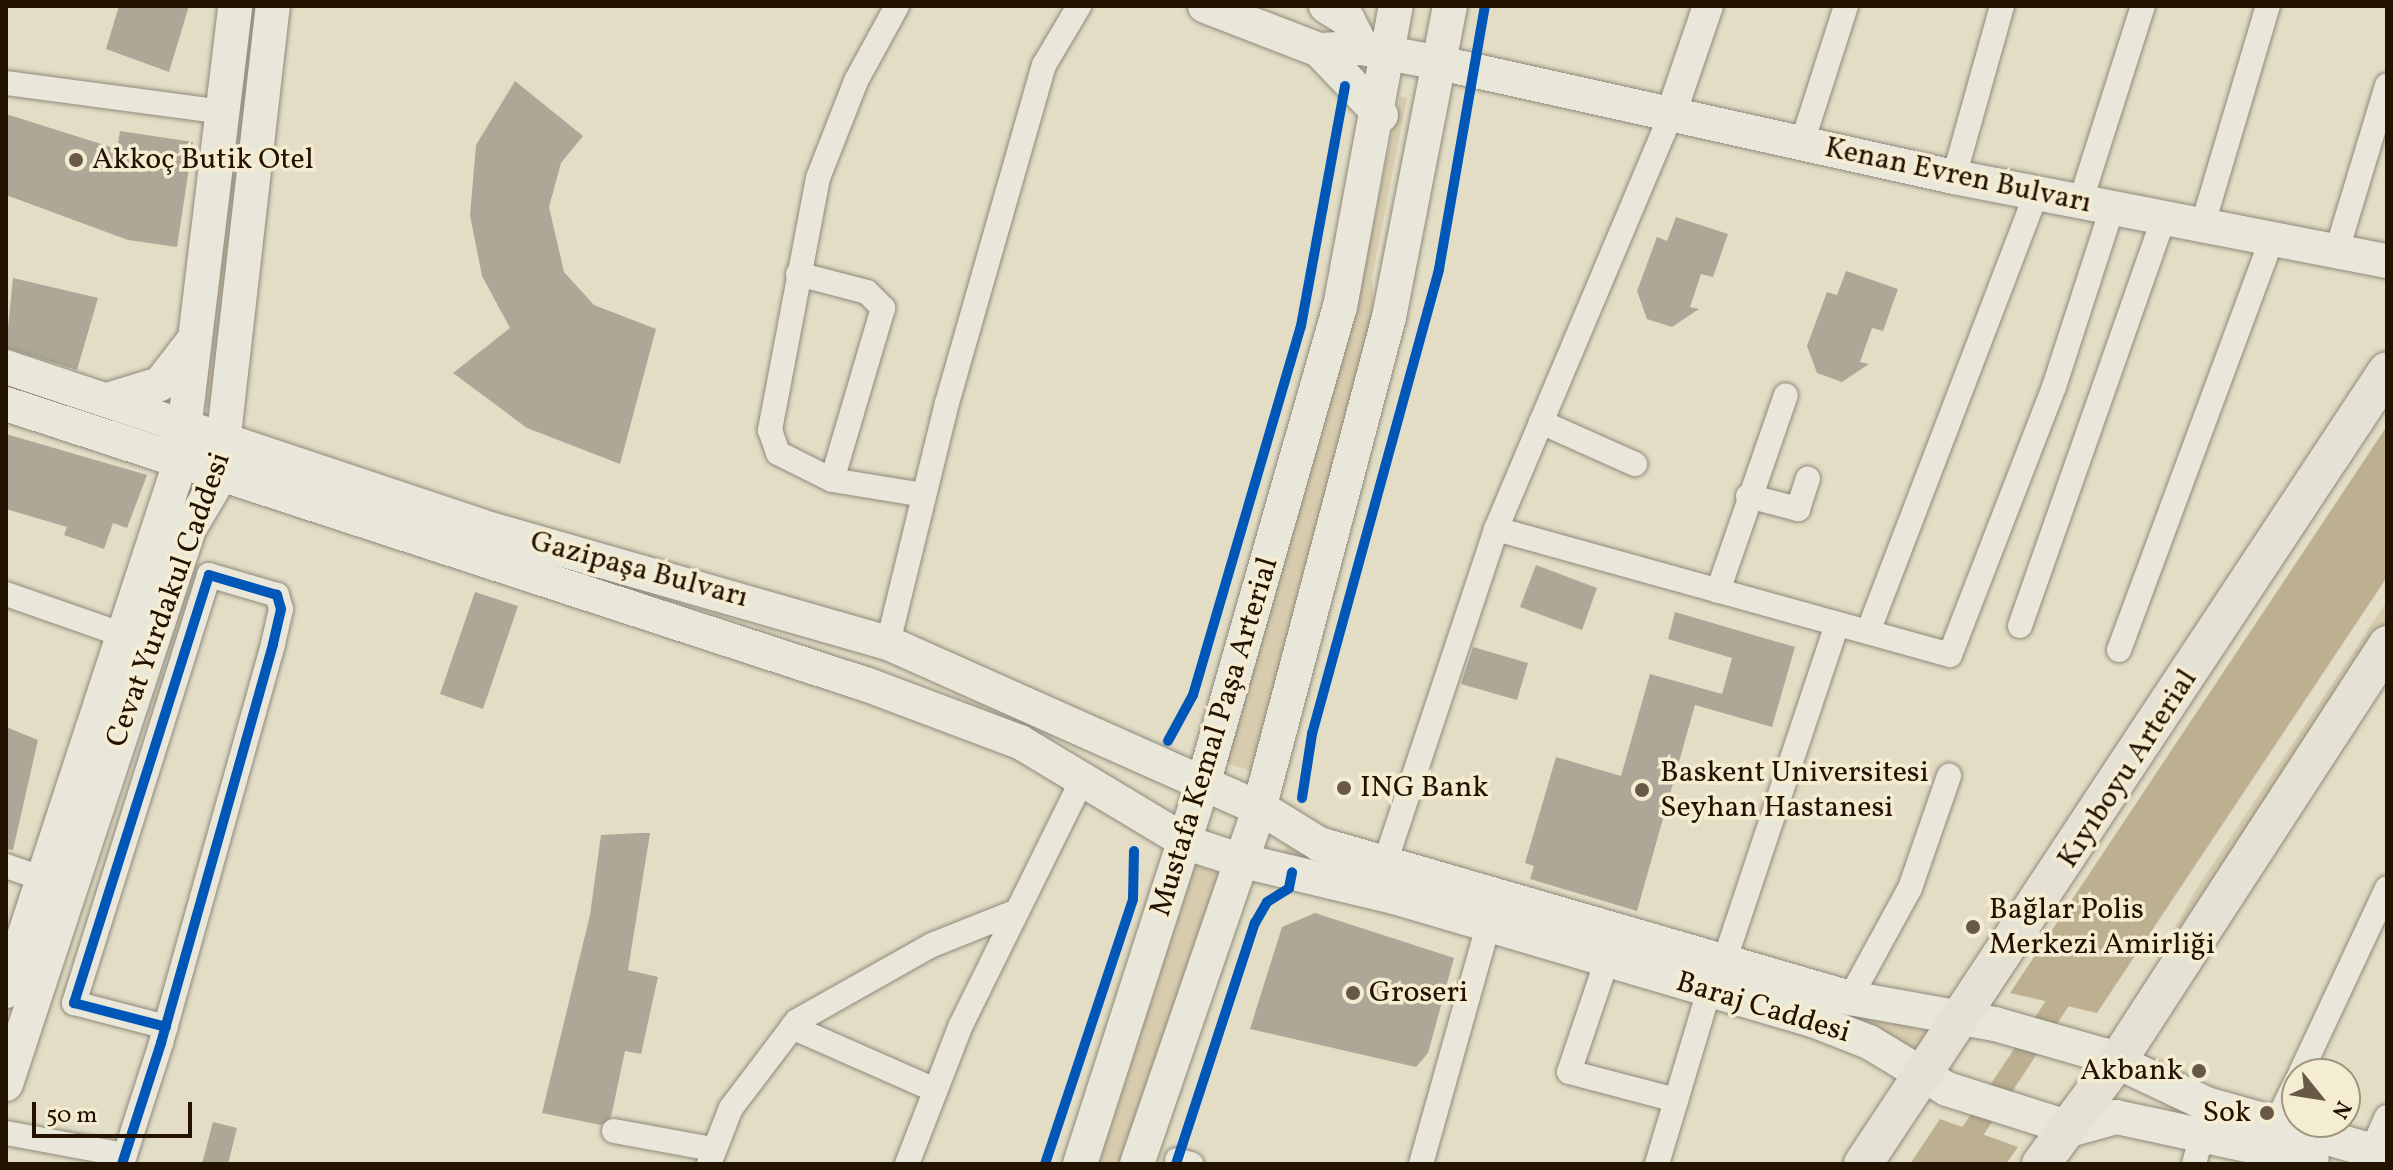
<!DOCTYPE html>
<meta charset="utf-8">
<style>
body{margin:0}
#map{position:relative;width:2393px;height:1170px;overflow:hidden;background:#e3ddc6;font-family:Vollkorn,serif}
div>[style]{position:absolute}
.green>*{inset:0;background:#d7ccae}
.water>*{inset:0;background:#bcb091}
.canal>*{height:22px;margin:-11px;padding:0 11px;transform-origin:11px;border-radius:11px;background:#bcb091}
.building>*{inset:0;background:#aca796}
.roads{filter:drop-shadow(0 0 2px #8f897a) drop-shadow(0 0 2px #8f897a)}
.minor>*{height:24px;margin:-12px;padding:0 12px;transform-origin:12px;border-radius:12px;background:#e9e6da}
.tertiary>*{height:30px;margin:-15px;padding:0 15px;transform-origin:15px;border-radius:15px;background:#e9e6da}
.secondary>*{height:34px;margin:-17px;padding:0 17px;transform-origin:17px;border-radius:17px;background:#e9e6da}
.primary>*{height:38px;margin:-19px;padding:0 19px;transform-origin:19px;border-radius:19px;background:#e5e1d4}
.cycleway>*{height:10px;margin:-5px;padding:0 5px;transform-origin:5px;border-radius:5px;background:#0057b8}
.dots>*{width:22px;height:22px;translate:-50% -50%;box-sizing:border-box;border:4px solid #f5edd2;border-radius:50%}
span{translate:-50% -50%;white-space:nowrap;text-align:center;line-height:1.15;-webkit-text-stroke:7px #f5edd2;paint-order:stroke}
.poi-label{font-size:30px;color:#241200}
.left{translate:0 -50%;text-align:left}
.right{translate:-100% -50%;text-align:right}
.street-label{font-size:30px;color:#241200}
.frame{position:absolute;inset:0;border:8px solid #241200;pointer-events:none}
.north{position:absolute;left:2281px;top:1058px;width:80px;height:80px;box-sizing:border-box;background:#f5edd2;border:2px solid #a1957e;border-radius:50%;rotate:120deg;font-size:22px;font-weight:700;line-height:32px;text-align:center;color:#241200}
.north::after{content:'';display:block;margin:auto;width:28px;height:36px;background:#675945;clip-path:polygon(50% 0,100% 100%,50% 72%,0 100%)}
.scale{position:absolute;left:32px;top:1102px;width:160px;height:36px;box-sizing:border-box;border:4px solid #241200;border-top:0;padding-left:10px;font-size:24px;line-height:28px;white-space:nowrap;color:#241200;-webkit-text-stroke:6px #f5edd2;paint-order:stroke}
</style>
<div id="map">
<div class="green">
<i style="clip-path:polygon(250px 6px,260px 6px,214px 407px,204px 407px)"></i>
<i style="clip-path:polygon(1400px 96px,1407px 98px,1372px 278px,1374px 315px,1251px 771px,1226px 763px,1359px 296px)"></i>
<i style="clip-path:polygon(2387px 601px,2387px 620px,2155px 964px,2197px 888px)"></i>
<i style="clip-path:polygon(1287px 844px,1846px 1013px,1934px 1032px,1920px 1057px,1283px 854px)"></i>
<i style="clip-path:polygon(1195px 866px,1222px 873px,1119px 1164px,1099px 1164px)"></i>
</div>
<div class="water">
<i style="clip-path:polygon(2387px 426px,2387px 577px,2097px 1013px,2010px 993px)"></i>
<i style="clip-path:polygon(1940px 1119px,2018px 1147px,2006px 1164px,1910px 1164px)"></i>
</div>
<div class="canal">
<i style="left:1951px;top:1164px;width:219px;rotate:-56.5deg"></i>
</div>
<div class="building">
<i style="clip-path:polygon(119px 6px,189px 6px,169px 72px,106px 49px)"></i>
<i style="clip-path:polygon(515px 81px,583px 136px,561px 163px,549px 207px,564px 272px,594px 305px,656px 329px,620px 464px,527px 428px,453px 373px,510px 328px,482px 276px,470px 215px,476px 145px)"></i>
<i style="clip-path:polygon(6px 114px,117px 149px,120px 131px,193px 142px,177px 247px,128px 240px,6px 195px)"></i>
<i style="clip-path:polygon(1676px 217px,1728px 234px,1713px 277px,1701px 274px,1690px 307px,1699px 309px,1672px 327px,1647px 319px,1637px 291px,1657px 237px,1667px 241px)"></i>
<i style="clip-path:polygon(1846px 271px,1898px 289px,1883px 331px,1872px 328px,1860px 362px,1869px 364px,1842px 382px,1817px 373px,1807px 346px,1827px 292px,1837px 295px)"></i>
<i style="clip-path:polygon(13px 278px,98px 298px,77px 370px,6px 348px)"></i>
<i style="clip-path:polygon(6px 434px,147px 475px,127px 528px,113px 523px,104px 549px,64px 535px,67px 527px,6px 509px)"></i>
<i style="clip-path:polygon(1536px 565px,1597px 588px,1582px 630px,1520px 607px)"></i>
<i style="clip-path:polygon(475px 592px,518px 606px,483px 709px,440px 694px)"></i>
<i style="clip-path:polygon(1675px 612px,1795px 647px,1772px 727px,1695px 705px,1637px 911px,1530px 879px,1534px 866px,1525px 863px,1556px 757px,1621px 776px,1650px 674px,1722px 694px,1732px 658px,1668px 639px)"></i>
<i style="clip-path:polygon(1473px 647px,1528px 663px,1517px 700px,1461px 684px)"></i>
<i style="clip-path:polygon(6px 727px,38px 740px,13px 850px,6px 849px)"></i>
<i style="clip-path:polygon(639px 833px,650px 833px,628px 970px,658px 977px,641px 1054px,625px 1051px,611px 1117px,601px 1125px,542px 1113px,590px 915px,601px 835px)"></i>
<i style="clip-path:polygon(1315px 913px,1454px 958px,1428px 1053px,1416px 1067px,1250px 1029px,1282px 927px)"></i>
<i style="clip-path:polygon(213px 1122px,237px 1128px,228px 1164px,202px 1164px)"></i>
</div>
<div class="roads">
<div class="minor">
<i style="left:897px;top:6px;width:85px;rotate:118.7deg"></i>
<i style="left:856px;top:81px;width:104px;rotate:111.4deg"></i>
<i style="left:818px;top:178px;width:257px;rotate:100.8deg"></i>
<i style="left:770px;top:430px;width:24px;rotate:71deg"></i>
<i style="left:778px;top:453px;width:60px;rotate:26.6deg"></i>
<i style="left:832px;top:480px;width:93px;rotate:9.3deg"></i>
<i style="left:6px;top:83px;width:220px;rotate:7.6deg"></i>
<i style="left:1802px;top:143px;width:144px;rotate:-72.2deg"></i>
<i style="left:1954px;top:177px;width:178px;rotate:-74.3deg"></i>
<i style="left:2080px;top:203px;width:207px;rotate:-72.3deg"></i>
<i style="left:2202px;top:227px;width:231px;rotate:-73.4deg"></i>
<i style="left:2337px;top:250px;width:172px;rotate:-73.1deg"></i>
<i style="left:798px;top:274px;width:71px;rotate:14.6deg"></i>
<i style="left:867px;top:292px;width:23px;rotate:45deg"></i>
<i style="left:883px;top:308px;width:179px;rotate:106.5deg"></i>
<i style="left:1541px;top:422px;width:103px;rotate:24.1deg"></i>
<i style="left:1748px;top:496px;width:52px;rotate:14.6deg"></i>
<i style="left:1798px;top:509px;width:32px;rotate:-72deg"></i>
<i style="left:1496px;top:529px;width:471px;rotate:15.5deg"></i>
<i style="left:1950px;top:655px;width:287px;rotate:-68.8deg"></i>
<i style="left:2054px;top:387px;width:187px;rotate:-72deg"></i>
<i style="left:1718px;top:591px;width:207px;rotate:-70.9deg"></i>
<i style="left:6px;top:594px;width:124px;rotate:19.3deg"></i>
<i style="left:2020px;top:626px;width:431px;rotate:-70.6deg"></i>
<i style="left:1868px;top:632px;width:469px;rotate:-69deg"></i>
<i style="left:888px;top:643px;width:247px;rotate:-76.2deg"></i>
<i style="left:947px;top:403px;width:352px;rotate:-74deg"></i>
<i style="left:1044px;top:65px;width:69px;rotate:-59.3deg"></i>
<i style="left:2119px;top:650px;width:439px;rotate:-69.6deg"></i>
<i style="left:6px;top:866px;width:40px;rotate:18.9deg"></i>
<i style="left:1384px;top:866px;width:355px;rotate:-71.6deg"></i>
<i style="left:1496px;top:529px;width:450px;rotate:-67.1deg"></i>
<i style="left:1607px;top:960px;width:118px;rotate:108.7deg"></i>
<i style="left:1569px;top:1072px;width:111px;rotate:14.7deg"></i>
<i style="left:1724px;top:962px;width:356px;rotate:-71.5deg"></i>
<i style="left:1850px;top:998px;width:125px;rotate:-61.4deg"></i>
<i style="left:1910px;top:888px;width:119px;rotate:-70.8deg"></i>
<i style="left:792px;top:1027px;width:156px;rotate:23.8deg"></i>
<i style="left:2300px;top:1074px;width:205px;rotate:-64.9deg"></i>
<i style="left:2275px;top:1125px;width:50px;rotate:-63.9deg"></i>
<i style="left:614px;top:1131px;width:100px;rotate:10.4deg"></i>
<i style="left:6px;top:1133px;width:121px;rotate:10.5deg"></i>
<i style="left:2372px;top:1150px;width:36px;rotate:-66deg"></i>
<i style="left:1177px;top:1160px;width:15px;rotate:16deg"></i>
<i style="left:122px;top:1164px;width:127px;rotate:-72.1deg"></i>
<i style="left:161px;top:1043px;width:414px;rotate:-74.3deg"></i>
<i style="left:273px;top:644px;width:36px;rotate:-77deg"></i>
<i style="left:281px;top:609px;width:15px;rotate:-106deg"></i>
<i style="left:277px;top:595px;width:71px;rotate:-163.6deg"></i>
<i style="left:209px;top:575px;width:449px;rotate:107.5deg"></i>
<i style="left:74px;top:1003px;width:95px;rotate:14.6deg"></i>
<i style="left:709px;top:1164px;width:60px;rotate:-68.6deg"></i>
<i style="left:731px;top:1108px;width:109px;rotate:-52.8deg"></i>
<i style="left:797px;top:1021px;width:155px;rotate:-29.4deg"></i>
<i style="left:932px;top:945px;width:92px;rotate:-21.8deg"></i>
<i style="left:907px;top:1164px;width:149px;rotate:-68.8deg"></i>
<i style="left:961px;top:1025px;width:275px;rotate:-63.7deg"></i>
<i style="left:1421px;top:1164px;width:248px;rotate:-74.3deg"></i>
<i style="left:1657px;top:1164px;width:181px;rotate:-73.3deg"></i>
<i style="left:2194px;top:1164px;width:34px;rotate:-75deg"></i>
</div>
<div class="tertiary">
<i style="left:1671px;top:114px;width:114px;rotate:-71.1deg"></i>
</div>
<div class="secondary">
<i style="left:1205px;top:6px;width:122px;rotate:21.1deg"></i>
<i style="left:1319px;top:50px;width:43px;rotate:-2.7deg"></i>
<i style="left:1362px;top:48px;width:79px;rotate:10.9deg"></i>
<i style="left:1440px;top:63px;width:526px;rotate:12.51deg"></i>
<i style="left:1954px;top:177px;width:441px;rotate:11deg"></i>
<i style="left:1326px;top:6px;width:26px;rotate:32deg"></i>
<i style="left:1348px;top:20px;width:31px;rotate:63deg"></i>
<i style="left:1319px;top:50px;width:90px;rotate:46.4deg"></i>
<i style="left:6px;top:367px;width:500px;rotate:18.5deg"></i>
<i style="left:480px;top:526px;width:424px;rotate:16deg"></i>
<i style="left:888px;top:643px;width:415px;rotate:24deg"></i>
<i style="left:1267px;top:812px;width:61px;rotate:31.6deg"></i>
<i style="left:1319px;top:844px;width:553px;rotate:16.17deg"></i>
<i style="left:1850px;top:998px;width:147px;rotate:10.2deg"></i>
<i style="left:1995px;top:1024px;width:112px;rotate:16deg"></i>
<i style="left:2103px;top:1055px;width:114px;rotate:25.4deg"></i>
<i style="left:2206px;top:1104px;width:188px;rotate:15.7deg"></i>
<i style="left:107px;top:400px;width:55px;rotate:-16.8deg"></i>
<i style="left:160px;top:384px;width:56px;rotate:-52.3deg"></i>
<i style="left:6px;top:404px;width:907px;rotate:18.06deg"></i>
<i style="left:868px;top:685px;width:162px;rotate:20.6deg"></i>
<i style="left:1020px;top:742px;width:198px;rotate:31deg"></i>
<i style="left:1190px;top:844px;width:56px;rotate:17.8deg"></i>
<i style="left:1243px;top:861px;width:155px;rotate:13.4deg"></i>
<i style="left:1394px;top:897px;width:439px;rotate:16.4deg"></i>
<i style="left:1815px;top:1021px;width:58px;rotate:21.3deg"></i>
<i style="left:1869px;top:1042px;width:91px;rotate:31.1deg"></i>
<i style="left:1947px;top:1089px;width:132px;rotate:17.6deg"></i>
<i style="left:2073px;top:1129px;width:45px;rotate:-15.6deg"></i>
<i style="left:2116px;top:1117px;width:200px;rotate:12.1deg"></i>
<i style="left:6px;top:991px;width:556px;rotate:-71.76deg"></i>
<i style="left:180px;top:463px;width:460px;rotate:-83.1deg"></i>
<i style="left:6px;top:1084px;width:584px;rotate:-71.75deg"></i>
<i style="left:189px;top:529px;width:59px;rotate:-59.5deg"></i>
<i style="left:219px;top:478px;width:475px;rotate:-83.5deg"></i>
<i style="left:1080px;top:1164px;width:399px;rotate:-72.1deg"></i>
<i style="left:1203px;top:784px;width:496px;rotate:-74deg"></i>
<i style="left:1340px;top:307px;width:306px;rotate:-79.5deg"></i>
<i style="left:1137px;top:1164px;width:375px;rotate:-71deg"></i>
<i style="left:1259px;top:809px;width:509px;rotate:-75.2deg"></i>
<i style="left:1389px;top:317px;width:317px;rotate:-78.9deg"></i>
</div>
<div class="primary">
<i style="left:1863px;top:1164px;width:950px;rotate:-56.54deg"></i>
<i style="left:2041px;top:1164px;width:129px;rotate:-53.5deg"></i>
<i style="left:2118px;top:1060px;width:495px;rotate:-57deg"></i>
</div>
</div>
<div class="cycleway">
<i style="left:1168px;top:741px;width:52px;rotate:-61.5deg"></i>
<i style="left:1193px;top:695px;width:384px;rotate:-73.7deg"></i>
<i style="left:1301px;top:326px;width:244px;rotate:-79.6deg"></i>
<i style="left:1302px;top:798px;width:65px;rotate:-81.1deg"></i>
<i style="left:1312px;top:734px;width:482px;rotate:-74.7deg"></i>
<i style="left:1439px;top:269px;width:267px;rotate:-80.1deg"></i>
<i style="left:122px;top:1164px;width:127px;rotate:-72.1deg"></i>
<i style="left:161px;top:1043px;width:414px;rotate:-74.3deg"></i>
<i style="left:273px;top:644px;width:36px;rotate:-77deg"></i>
<i style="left:281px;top:609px;width:15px;rotate:-106deg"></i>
<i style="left:277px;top:595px;width:71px;rotate:-163.6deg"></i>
<i style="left:209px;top:575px;width:449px;rotate:107.5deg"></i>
<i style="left:74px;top:1003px;width:95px;rotate:14.6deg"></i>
<i style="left:1045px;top:1164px;width:279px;rotate:-71.6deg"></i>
<i style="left:1133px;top:899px;width:48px;rotate:-88.8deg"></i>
<i style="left:1176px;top:1164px;width:254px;rotate:-71.9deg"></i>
<i style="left:1255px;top:923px;width:24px;rotate:-60deg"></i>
<i style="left:1267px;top:902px;width:26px;rotate:-32deg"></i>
<i style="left:1289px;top:888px;width:16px;rotate:-79deg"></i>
</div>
<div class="dots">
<i style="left:76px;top:160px;background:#675945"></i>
<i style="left:1344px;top:788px;background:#675945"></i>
<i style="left:1642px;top:790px;background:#675945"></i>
<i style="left:1973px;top:927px;background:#675945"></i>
<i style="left:1353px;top:993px;background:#675945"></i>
<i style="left:2199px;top:1071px;background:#675945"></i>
<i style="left:2267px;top:1113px;background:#675945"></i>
</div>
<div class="poi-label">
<span class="left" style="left:92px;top:160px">Akkoç Butik Otel</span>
<span class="left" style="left:1660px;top:790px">Baskent Universitesi<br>Seyhan Hastanesi</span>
<span class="left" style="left:1360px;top:788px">ING Bank</span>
<span class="left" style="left:1989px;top:927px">Bağlar Polis<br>Merkezi Amirliği</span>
<span class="left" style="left:1369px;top:993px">Groseri</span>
<span class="right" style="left:2183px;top:1071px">Akbank</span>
<span class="right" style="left:2251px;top:1113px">Sok</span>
</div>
<div class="street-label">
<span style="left:1958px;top:176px;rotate:12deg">Kenan Evren Bulvarı</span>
<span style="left:639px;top:570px;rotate:15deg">Gazipaşa Bulvarı</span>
<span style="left:169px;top:600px;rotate:-70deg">Cevat Yurdakul Caddesi</span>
<span style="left:1215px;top:737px;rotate:-73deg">Mustafa Kemal Paşa Arterial</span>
<span style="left:2128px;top:769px;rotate:-57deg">Kıyıboyu Arterial</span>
<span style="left:1763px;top:1008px;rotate:17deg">Baraj Caddesi</span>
</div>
<div class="frame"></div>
<div class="north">N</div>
<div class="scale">50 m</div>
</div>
